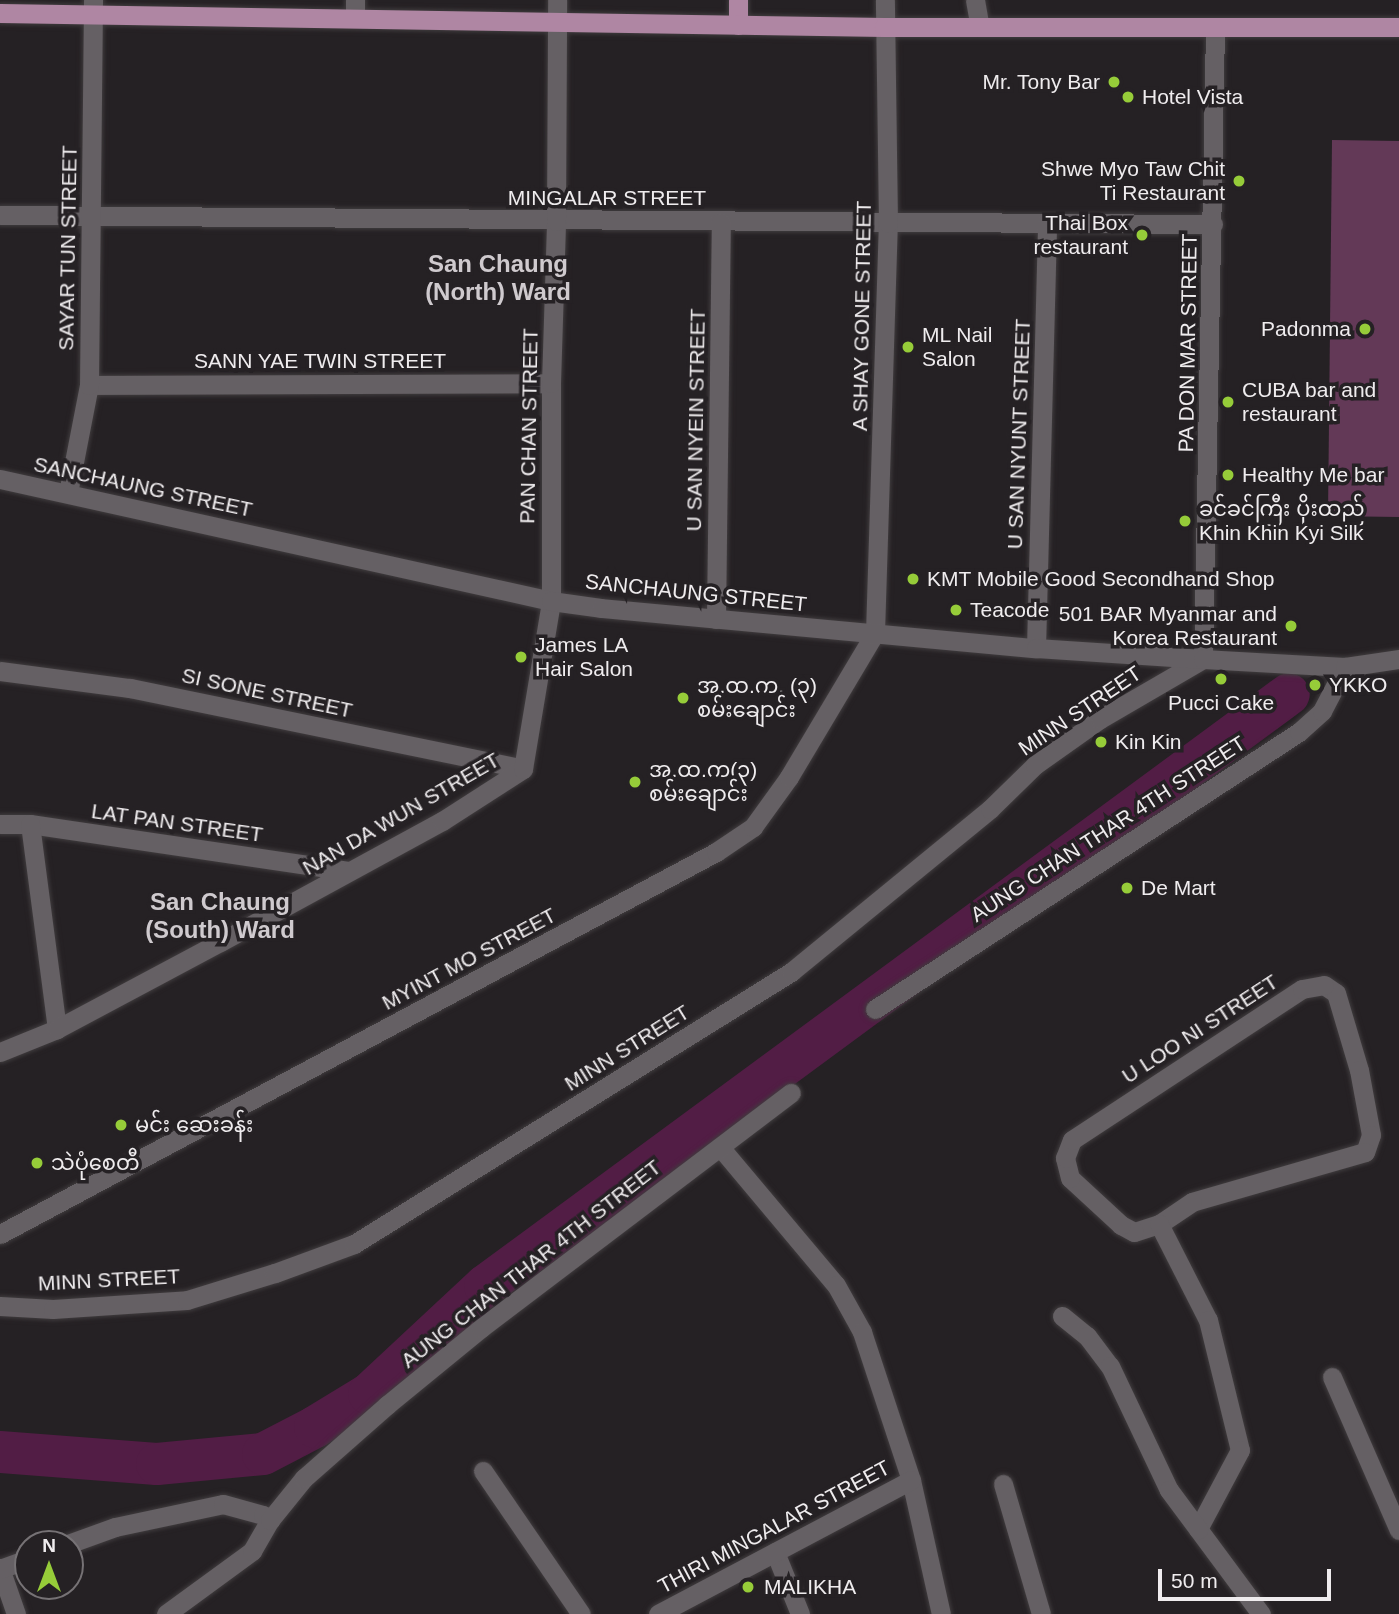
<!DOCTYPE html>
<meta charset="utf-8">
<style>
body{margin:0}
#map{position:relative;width:1399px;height:1614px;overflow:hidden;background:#252124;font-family:Arial,"Noto Sans Myanmar",sans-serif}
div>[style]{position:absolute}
.green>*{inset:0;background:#633957}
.river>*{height:42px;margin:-21px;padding:0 21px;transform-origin:21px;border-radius:21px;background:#521d45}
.roads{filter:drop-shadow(0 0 2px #403c3e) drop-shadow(0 0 2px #403c3e)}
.minor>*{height:19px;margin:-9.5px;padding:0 9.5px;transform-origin:9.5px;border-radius:9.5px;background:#656064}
.tertiary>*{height:19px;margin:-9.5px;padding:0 9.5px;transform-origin:9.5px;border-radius:9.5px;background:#656064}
.primary>*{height:19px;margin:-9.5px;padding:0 9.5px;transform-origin:9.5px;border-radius:9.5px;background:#af86a3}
.dots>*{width:19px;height:19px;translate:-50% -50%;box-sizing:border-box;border:4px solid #252124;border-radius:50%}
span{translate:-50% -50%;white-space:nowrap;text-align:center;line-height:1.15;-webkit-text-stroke:7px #252124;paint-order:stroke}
.poi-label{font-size:21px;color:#efecee}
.right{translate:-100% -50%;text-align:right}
.left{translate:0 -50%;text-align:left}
.street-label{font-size:21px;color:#efecee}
.quarter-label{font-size:24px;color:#cfcace;font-weight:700}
.north{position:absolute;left:14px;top:1530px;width:70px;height:70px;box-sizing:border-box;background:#252124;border:2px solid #767275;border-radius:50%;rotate:0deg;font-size:19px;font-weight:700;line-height:28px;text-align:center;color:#efecee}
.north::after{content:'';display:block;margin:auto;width:24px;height:32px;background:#96cc39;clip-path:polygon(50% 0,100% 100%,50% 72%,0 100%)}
.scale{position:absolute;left:1158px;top:1569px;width:173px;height:32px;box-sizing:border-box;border:4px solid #efecee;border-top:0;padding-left:9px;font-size:21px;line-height:24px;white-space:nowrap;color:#efecee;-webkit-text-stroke:5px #252124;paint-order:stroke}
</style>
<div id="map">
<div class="green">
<i style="clip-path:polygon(1332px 140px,1399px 141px,1399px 517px,1328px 516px)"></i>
</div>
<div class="river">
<i style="left:0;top:1452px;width:157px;rotate:4.4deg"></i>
<i style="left:157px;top:1464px;width:106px;rotate:-5.4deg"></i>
<i style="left:263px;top:1454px;width:59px;rotate:-27.4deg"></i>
<i style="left:315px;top:1427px;width:63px;rotate:-31.4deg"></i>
<i style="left:369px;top:1394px;width:158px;rotate:-43deg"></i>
<i style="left:485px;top:1286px;width:998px;rotate:-36.36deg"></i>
</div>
<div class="roads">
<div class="minor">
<i style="left:355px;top:0;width:17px;rotate:90deg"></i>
<i style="left:0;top:215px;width:1213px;rotate:0.43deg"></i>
<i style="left:89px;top:385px;width:462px;rotate:-0.2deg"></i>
<i style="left:68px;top:493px;width:110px;rotate:-79deg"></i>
<i style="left:89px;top:385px;width:385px;rotate:-89.4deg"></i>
<i style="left:716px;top:619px;width:397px;rotate:-89.3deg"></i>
<i style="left:1036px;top:648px;width:425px;rotate:-88.5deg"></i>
<i style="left:0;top:671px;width:131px;rotate:7.5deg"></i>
<i style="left:130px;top:688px;width:401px;rotate:11.6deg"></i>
<i style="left:0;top:824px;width:30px"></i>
<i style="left:30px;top:824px;width:320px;rotate:8.4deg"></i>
<i style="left:30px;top:824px;width:207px;rotate:82.5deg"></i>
<i style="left:1324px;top:985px;width:14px;rotate:34deg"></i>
<i style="left:1336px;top:993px;width:80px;rotate:73.4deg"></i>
<i style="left:1359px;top:1070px;width:66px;rotate:79.5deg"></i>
<i style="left:1371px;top:1135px;width:18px;rotate:109deg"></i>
<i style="left:1365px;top:1152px;width:180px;rotate:163.9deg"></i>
<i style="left:1192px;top:1202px;width:40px;rotate:146deg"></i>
<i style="left:1159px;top:1224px;width:26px;rotate:162deg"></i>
<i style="left:1134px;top:1232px;width:15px;rotate:-152deg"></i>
<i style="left:1121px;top:1225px;width:69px;rotate:-137.3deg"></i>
<i style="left:1070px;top:1178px;width:21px;rotate:-104deg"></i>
<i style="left:1065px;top:1158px;width:19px;rotate:-69deg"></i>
<i style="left:1072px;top:1140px;width:275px;rotate:-33.3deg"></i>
<i style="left:1302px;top:989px;width:22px;rotate:-10deg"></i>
<i style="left:875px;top:1009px;width:506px;rotate:-33.16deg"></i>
<i style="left:1299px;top:732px;width:31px;rotate:-42deg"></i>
<i style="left:1322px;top:711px;width:50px;rotate:-62.4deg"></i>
<i style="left:0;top:1052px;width:61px;rotate:-22deg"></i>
<i style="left:57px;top:1029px;width:185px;rotate:-28.1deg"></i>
<i style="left:220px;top:942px;width:253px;rotate:-28.6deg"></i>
<i style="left:442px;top:821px;width:96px;rotate:-32.7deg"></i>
<i style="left:523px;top:769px;width:170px;rotate:-80.5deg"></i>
<i style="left:551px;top:601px;width:218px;rotate:-90deg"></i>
<i style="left:551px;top:383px;width:162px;rotate:-88.2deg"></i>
<i style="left:556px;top:221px;width:221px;rotate:-89.7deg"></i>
<i style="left:720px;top:1147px;width:180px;rotate:50deg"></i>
<i style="left:836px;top:1285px;width:54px;rotate:61deg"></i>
<i style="left:862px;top:1332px;width:156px;rotate:71.7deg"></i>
<i style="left:911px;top:1480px;width:137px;rotate:77.4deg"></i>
<i style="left:1159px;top:1224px;width:108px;rotate:63deg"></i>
<i style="left:1208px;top:1320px;width:134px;rotate:76.2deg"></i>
<i style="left:1240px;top:1450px;width:89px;rotate:118deg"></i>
<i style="left:1198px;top:1529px;width:106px;rotate:53.5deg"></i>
<i style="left:0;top:1234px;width:812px;rotate:-28.08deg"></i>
<i style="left:716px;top:852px;width:45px;rotate:-34deg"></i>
<i style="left:753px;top:827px;width:62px;rotate:-54.2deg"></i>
<i style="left:789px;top:777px;width:168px;rotate:-59.2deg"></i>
<i style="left:875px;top:633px;width:410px;rotate:-88.2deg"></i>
<i style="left:888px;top:223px;width:223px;rotate:-90.8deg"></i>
<i style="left:0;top:1306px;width:53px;rotate:3.2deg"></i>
<i style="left:53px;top:1309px;width:134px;rotate:-3.8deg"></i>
<i style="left:187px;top:1300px;width:92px;rotate:-17.1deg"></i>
<i style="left:275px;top:1273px;width:84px;rotate:-20.2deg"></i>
<i style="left:354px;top:1244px;width:515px;rotate:-31.9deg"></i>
<i style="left:791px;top:972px;width:257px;rotate:-39.3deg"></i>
<i style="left:990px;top:809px;width:63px;rotate:-44.4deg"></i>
<i style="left:1035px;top:765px;width:80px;rotate:-35.3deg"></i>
<i style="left:1100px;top:719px;width:119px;rotate:-30.2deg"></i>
<i style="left:1203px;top:659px;width:630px;rotate:-88.91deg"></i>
<i style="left:1062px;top:1316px;width:32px;rotate:39deg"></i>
<i style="left:1087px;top:1336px;width:38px;rotate:53deg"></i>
<i style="left:1110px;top:1366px;width:137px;rotate:64.6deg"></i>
<i style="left:1169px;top:1490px;width:49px;rotate:53.4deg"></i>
<i style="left:1332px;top:1377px;width:167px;rotate:66.4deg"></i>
<i style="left:483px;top:1471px;width:173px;rotate:55.6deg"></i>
<i style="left:1003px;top:1484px;width:135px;rotate:73.7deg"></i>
<i style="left:68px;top:1544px;width:50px;rotate:-19.9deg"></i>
<i style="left:115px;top:1527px;width:110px;rotate:-12deg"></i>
<i style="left:223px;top:1504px;width:41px;rotate:15.4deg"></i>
<i style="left:263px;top:1515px;width:9px;rotate:36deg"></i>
<i style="left:775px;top:1552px;width:67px;rotate:68deg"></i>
<i style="left:0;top:1568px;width:49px;rotate:70.8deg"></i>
<i style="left:0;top:1569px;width:30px;rotate:-20deg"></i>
<i style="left:166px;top:1614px;width:107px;rotate:-36.2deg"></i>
<i style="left:252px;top:1551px;width:36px;rotate:-60deg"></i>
<i style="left:270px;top:1520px;width:54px;rotate:-51deg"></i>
<i style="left:304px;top:1478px;width:111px;rotate:-41.3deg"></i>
<i style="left:387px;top:1405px;width:122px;rotate:-39.3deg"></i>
<i style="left:481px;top:1328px;width:389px;rotate:-37.2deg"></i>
<i style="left:658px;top:1614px;width:286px;rotate:-27.9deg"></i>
</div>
<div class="tertiary">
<i style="left:975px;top:0;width:27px;rotate:80deg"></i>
<i style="left:0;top:479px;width:564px;rotate:12.48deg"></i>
<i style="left:551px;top:601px;width:50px;rotate:8deg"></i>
<i style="left:601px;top:608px;width:437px;rotate:5.3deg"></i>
<i style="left:1036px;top:648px;width:167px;rotate:3.8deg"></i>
<i style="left:1203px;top:659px;width:142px;rotate:3.2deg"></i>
<i style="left:1345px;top:667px;width:55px;rotate:-8.4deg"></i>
</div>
<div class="primary">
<i style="left:738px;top:0;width:25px;rotate:90deg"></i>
<i style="left:0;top:13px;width:884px;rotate:0.91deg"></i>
<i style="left:884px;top:27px;width:515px"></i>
</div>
</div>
<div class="dots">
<i style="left:1114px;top:82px;background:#96cc39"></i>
<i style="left:1128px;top:97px;background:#96cc39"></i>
<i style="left:1239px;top:181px;background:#96cc39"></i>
<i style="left:1142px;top:235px;background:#96cc39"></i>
<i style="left:1365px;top:329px;background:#96cc39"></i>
<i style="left:908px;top:347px;background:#96cc39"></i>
<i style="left:1228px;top:402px;background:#96cc39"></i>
<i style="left:1228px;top:475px;background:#96cc39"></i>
<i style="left:1185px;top:521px;background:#96cc39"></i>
<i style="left:913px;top:579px;background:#96cc39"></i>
<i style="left:956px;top:610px;background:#96cc39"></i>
<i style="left:1291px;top:626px;background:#96cc39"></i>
<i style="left:521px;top:657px;background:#96cc39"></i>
<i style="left:1221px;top:679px;background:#96cc39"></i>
<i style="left:1315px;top:685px;background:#96cc39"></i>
<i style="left:683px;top:698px;background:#96cc39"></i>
<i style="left:1101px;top:742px;background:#96cc39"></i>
<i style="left:635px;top:782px;background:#96cc39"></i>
<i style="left:1127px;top:888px;background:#96cc39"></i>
<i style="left:121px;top:1125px;background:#96cc39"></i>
<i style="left:37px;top:1163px;background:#96cc39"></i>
<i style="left:748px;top:1587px;background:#96cc39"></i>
</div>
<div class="poi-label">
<span class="right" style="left:1100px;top:82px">Mr. Tony Bar</span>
<span class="left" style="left:1142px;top:97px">Hotel Vista</span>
<span class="right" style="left:1225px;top:181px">Shwe Myo Taw Chit<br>Ti Restaurant</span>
<span class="right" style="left:1128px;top:235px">Thai Box<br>restaurant</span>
<span class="right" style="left:1351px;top:329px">Padonma</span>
<span class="left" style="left:922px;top:347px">ML Nail<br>Salon</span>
<span class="left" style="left:1242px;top:402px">CUBA bar and<br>restaurant</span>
<span class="left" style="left:1242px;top:475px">Healthy Me bar</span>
<span class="left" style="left:1199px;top:521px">ခင်ခင်ကြီး ပိုးထည်<br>Khin Khin Kyi Silk</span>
<span class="left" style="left:927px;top:579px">KMT Mobile Good Secondhand Shop</span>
<span class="left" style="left:970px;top:610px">Teacode</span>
<span class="right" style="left:1277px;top:626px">501 BAR Myanmar and<br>Korea Restaurant</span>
<span class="left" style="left:535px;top:657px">James LA<br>Hair Salon</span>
<span class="left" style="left:1329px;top:685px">YKKO</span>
<span class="left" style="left:697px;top:698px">အ.ထ.က. (၃)<br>စမ်းချောင်း</span>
<span style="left:1221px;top:703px">Pucci Cake</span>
<span class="left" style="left:1115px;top:742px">Kin Kin</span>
<span class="left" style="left:649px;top:782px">အ.ထ.က(၃)<br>စမ်းချောင်း</span>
<span class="left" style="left:1141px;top:888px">De Mart</span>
<span class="left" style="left:135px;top:1125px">မင်း ဆေးခန်း</span>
<span class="left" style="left:51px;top:1163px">သဲပုံစေတီ</span>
<span class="left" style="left:764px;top:1587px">MALIKHA</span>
</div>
<div class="street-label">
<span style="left:607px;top:198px">MINGALAR STREET</span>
<span style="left:68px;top:248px;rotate:-89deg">SAYAR TUN STREET</span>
<span style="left:862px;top:316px;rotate:-89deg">A SHAY GONE STREET</span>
<span style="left:1188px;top:343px;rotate:-89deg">PA DON MAR STREET</span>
<span style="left:320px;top:361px">SANN YAE TWIN STREET</span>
<span style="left:696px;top:420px;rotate:-89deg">U SAN NYEIN STREET</span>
<span style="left:529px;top:426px;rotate:-89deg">PAN CHAN STREET</span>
<span style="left:1019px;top:434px;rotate:-88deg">U SAN NYUNT STREET</span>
<span style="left:143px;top:487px;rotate:12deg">SANCHAUNG STREET</span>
<span style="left:696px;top:593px;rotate:6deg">SANCHAUNG STREET</span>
<span style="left:267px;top:693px;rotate:12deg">SI SONE STREET</span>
<span style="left:1080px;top:711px;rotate:-34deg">MINN STREET</span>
<span style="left:401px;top:814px;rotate:-30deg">NAN DA WUN STREET</span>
<span style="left:177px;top:823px;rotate:8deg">LAT PAN STREET</span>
<span style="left:1108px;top:829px;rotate:-33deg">AUNG CHAN THAR 4TH STREET</span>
<span style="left:469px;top:959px;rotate:-28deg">MYINT MO STREET</span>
<span style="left:1200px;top:1029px;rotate:-33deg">U LOO NI STREET</span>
<span style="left:627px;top:1048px;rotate:-32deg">MINN STREET</span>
<span style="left:531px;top:1264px;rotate:-38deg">AUNG CHAN THAR 4TH STREET</span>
<span style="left:109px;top:1280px;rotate:-3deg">MINN STREET</span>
<span style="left:774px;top:1527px;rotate:-28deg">THIRI MINGALAR STREET</span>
</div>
<div class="quarter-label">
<span style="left:498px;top:278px">San Chaung<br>(North) Ward</span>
<span style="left:220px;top:916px">San Chaung<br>(South) Ward</span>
</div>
<div class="north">N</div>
<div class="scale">50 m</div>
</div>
